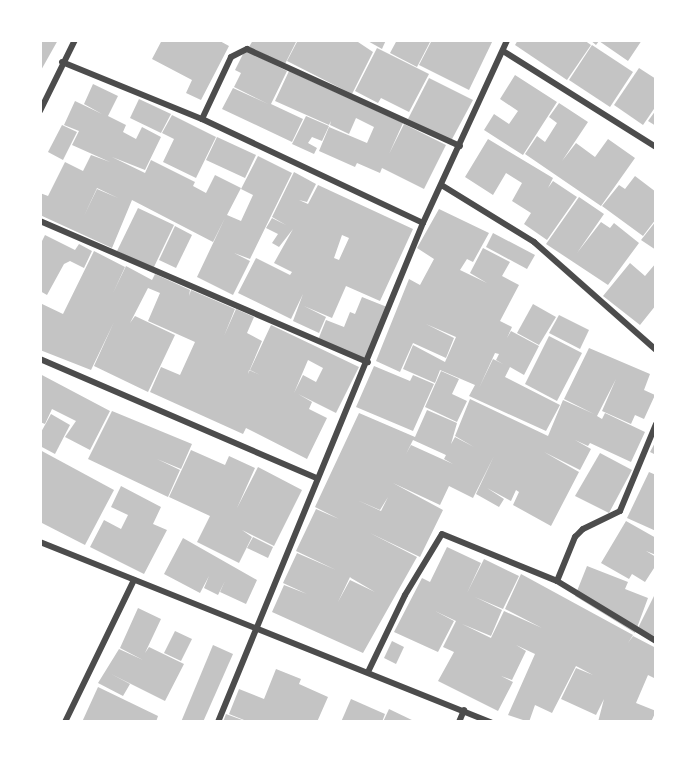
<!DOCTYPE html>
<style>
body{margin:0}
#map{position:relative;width:696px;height:762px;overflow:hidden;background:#fff;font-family:"DM Sans",sans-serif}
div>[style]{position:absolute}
.building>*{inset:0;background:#c4c4c4}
.minor>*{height:6px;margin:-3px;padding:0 3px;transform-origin:3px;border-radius:3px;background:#4c4c4c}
span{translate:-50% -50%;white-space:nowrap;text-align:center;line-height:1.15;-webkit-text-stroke:4.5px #fff;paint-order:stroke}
.frame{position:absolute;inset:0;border:42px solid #fff;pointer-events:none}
</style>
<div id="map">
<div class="building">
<i style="clip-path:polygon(40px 40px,58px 40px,40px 72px)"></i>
<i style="clip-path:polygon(162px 40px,218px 40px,229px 46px,201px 100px,186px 93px,192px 80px,152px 59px)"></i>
<i style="clip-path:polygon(253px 40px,297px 40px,285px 64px,249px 47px)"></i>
<i style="clip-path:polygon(298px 40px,355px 40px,373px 52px,352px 94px,287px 61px)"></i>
<i style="clip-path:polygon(366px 40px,386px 40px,382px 49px)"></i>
<i style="clip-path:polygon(397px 40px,431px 40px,417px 67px,390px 53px)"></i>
<i style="clip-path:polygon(432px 40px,493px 40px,469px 90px,419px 65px)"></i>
<i style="clip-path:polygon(518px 40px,584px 40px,591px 45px,567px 80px,515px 45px)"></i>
<i style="clip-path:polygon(590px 40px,642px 40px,628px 61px,599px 41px,596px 45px)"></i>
<i style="clip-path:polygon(592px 45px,633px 72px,610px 107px,569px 80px)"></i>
<i style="clip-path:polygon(377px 48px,429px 74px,409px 112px,381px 98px,378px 103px,355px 91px)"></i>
<i style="clip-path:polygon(245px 50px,287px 71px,271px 104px,303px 119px,292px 142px,222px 109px,233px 88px,268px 104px,234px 87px,241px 73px,235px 70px)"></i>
<i style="clip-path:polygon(639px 68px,656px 79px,656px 106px,643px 125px,614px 105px)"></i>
<i style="clip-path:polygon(289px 71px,403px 123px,389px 154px,404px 124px,446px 145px,424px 189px,382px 168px,380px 173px,357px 163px,355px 167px,319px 151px,329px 127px,367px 143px,374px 127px,356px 118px,349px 134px,330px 125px,331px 121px,329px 125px,275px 101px)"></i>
<i style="clip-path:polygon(515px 75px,557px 102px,523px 155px,484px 130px,494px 114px,509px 124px,518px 111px,500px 99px)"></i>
<i style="clip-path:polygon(429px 78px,473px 100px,451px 141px,408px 119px)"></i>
<i style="clip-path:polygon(evenodd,93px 84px,118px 96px,108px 116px,126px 125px,123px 132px,136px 139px,142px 127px,161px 137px,145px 170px,112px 157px,145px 173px,151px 160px,195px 182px,193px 186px,206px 193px,215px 175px,241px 188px,227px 215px,241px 221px,253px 195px,241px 189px,258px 156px,292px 173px,250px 259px,234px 253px,250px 261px,233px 295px,197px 277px,225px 218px,213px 242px,132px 200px,112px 248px,40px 215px,40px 193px,48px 196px,65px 162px,83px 171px,91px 155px,110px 162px,72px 145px,79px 131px,64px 125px,75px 101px,102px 114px,84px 104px,93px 84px,97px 188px,118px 198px,97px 189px,84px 216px,97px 188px)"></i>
<i style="clip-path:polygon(139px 99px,171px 114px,161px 133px,130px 118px)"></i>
<i style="clip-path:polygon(559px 103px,588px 122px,562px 161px,576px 143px,595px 157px,608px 139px,635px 158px,601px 206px,525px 154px,537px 136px,545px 142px,557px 123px,549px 117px)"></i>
<i style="clip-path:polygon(656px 110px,656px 126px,648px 121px)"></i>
<i style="clip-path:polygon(172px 115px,216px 137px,196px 178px,163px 162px,174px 139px,162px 133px)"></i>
<i style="clip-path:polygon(306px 116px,329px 126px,322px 141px,312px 137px,308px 143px,317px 148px,314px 154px,292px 144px)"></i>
<i style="clip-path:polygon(62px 125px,77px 132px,63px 160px,48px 152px)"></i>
<i style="clip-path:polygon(217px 137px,256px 155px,245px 178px,206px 160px)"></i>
<i style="clip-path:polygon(488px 139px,553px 178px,548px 188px,553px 181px,577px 197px,547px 240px,524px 224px,531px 213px,512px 201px,522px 183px,506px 173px,493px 195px,465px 177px)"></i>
<i style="clip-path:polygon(evenodd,294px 172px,316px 184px,307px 202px,299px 200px,308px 204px,318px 185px,413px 229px,380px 301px,346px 286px,332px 318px,304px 306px,326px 317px,319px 333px,293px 321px,303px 294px,291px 319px,238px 293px,256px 258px,290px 275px,292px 272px,274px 263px,293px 229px,279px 247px,272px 243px,278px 234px,266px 228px,272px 218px,286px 225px,272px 217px,294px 172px,342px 235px,349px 238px,339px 260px,334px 258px,342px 235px)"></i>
<i style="clip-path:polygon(635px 176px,656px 192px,656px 219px,643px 236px,602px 206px,619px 185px,625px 189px)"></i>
<i style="clip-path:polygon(579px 197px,604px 214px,577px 253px,601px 222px,610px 228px,614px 223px,639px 243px,608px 285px,546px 244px)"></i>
<i style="clip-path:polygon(138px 208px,174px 225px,153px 269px,117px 251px)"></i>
<i style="clip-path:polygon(evenodd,439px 209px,489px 233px,473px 262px,467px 259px,460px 270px,487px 283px,470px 273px,483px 248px,510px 262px,502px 276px,519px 285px,500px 321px,512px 327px,507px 338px,511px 331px,539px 346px,524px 375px,510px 367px,505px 377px,560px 405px,546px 431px,469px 396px,475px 385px,440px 370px,435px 383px,403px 369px,413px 345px,445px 362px,456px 337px,426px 324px,454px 338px,446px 358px,413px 343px,400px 372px,376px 361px,409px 279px,420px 285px,434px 259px,417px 248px,439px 209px,495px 353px,499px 354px,496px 360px,503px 364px,493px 359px,479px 388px,495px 353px)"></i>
<i style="clip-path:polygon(656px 221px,656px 250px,641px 240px)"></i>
<i style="clip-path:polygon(175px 226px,192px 235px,176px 268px,159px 260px)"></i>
<i style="clip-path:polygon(493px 233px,535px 255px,527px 269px,486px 247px)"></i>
<i style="clip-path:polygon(45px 235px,75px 250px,79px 244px,92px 251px,84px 268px,70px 261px,64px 264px,47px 295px,40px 291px,40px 245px)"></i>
<i style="clip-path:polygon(evenodd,94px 251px,125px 267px,113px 293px,126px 266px,152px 280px,155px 274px,190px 290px,189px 296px,191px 290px,235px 309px,224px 336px,236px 309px,254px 317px,247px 333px,262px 341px,248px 374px,249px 370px,260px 375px,250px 370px,271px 325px,359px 367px,336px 413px,298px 394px,312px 402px,309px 409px,327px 418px,307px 459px,246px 428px,243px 434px,150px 392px,161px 367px,180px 375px,195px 342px,148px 321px,160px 293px,148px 288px,130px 323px,135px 316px,175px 335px,148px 392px,94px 366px,114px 322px,91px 370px,40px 350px,40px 303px,63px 314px,94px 251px,308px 360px,323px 368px,316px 382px,303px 375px,294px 393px,308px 360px)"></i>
<i style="clip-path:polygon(630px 263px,645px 276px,656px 263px,656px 305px,640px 325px,603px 296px)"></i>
<i style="clip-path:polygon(362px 297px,387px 307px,367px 359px,318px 340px,326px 320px,344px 327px,350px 312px,355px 314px)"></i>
<i style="clip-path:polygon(533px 304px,556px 317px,539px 345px,517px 333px)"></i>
<i style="clip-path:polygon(559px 315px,589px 330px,580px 349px,549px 333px)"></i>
<i style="clip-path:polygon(549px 336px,582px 353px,557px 401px,525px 384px)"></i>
<i style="clip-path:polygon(evenodd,589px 348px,650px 374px,644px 390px,655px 395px,644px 419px,635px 415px,631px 424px,602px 411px,616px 379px,597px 416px,602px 419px,605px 413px,645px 432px,631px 462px,590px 443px,588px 446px,575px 440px,591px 449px,580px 470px,544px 452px,579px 472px,551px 526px,513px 505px,519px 492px,516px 490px,511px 501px,487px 488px,504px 499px,499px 507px,476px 494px,494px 456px,473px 498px,449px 486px,440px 505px,393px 483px,443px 510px,420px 557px,370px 533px,417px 557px,363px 653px,272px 612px,284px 585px,307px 594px,283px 583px,297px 553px,336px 570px,296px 551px,316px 509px,339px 519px,315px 507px,359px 413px,415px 437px,427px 410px,457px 423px,451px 444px,455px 437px,474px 447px,455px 436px,470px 399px,548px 436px,563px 400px,594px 414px,564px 399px,589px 348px,413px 440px,446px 455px,444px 459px,453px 464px,411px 445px,406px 454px,413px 440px,589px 348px,388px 497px,381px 511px,357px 500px,380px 510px,388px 497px,589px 348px,350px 577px,351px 578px,375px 592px,350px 580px,338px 602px,350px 577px)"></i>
<i style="clip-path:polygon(374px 366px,410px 381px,413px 375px,434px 384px,413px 431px,356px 407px)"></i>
<i style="clip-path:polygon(441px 371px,459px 379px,452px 394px,467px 401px,457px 422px,425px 407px)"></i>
<i style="clip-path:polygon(40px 374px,110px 411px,90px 450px,65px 437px,76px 421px,52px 409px,45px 424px,40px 422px)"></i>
<i style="clip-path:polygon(112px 411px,192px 444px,181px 469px,157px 459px,180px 470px,168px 497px,88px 459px)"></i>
<i style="clip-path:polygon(51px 414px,70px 425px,55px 454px,40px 446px,40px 434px)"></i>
<i style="clip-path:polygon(656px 441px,656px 455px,650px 452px)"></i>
<i style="clip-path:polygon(40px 450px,114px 490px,85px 545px,40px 522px)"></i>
<i style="clip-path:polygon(191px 450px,225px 465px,229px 456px,255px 468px,237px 508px,258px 467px,302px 490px,274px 546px,242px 530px,252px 537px,239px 563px,197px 542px,210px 516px,169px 497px)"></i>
<i style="clip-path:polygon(600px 453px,632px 470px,609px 513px,575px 496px)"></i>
<i style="clip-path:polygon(649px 472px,656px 475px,656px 531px,627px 518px)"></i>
<i style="clip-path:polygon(121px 486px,161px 507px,153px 524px,167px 530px,144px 574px,90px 547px,104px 520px,121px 529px,128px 515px,111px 507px)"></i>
<i style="clip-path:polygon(626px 521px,656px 538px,656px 555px,646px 551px,656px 557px,656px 565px,645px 582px,632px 574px,629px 579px,601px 563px)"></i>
<i style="clip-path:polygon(253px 537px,273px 547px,268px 558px,247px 548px)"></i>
<i style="clip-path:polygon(183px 538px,257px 580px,246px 604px,220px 592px,225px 581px,218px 595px,204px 588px,209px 576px,200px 593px,164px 574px)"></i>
<i style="clip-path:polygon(447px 547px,481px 563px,467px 593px,484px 559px,519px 576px,503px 609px,475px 597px,502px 610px,491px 636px,462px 624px,491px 638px,489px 642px,504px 611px,542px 628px,505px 609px,521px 574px,633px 635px,628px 643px,633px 636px,656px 648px,656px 679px,648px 675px,636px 703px,656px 711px,651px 722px,598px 722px,604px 699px,596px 715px,561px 699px,576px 668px,593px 675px,576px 666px,552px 713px,535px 705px,529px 722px,508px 715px,535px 654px,516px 645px,526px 651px,512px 680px,501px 676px,513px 682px,498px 711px,438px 681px,454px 652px,443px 647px,456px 621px,435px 611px,454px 621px,438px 652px,394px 632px,422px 578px,430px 582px)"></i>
<i style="clip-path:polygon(587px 566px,628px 582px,625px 589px,648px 598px,635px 633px,575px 596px)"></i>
<i style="clip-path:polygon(656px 592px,656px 637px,638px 628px)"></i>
<i style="clip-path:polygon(138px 608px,161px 619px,145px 653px,149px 647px,184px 664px,165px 701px,111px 674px,130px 684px,123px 696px,98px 683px,119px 649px,143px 660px,120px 648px)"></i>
<i style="clip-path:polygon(175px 631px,192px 639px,181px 661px,164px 653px)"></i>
<i style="clip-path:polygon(392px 641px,404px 647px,396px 664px,384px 658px)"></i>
<i style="clip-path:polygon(213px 645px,233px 654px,203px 722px,181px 722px)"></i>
<i style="clip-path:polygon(276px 669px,301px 679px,299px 684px,328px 697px,317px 722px,249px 722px,229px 714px,239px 689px,264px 699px)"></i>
<i style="clip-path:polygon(98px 687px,158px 716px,156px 722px,82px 722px)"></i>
<i style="clip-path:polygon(351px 699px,385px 714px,382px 722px,341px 722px)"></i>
<i style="clip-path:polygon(389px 709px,416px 722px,383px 722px)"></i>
<i style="clip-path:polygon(226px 714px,245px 721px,245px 722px,223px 722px)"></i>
</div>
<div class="minor">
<i style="left:503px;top:51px;width:181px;rotate:32.1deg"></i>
<i style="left:62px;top:62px;width:151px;rotate:22.2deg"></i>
<i style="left:202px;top:119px;width:244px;rotate:25.2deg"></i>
<i style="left:40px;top:111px;width:79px;rotate:-63.8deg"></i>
<i style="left:202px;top:119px;width:68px;rotate:-64.9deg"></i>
<i style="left:231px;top:57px;width:18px;rotate:-27deg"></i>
<i style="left:247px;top:49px;width:234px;rotate:24.5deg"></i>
<i style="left:443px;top:186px;width:107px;rotate:31.6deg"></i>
<i style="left:534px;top:242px;width:163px;rotate:41.5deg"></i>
<i style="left:40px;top:221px;width:357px;rotate:23.3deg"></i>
<i style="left:40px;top:359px;width:301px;rotate:23.3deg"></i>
<i style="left:40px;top:542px;width:486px;rotate:21.8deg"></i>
<i style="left:557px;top:581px;width:48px;rotate:-67.8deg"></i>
<i style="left:575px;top:537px;width:11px;rotate:-45deg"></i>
<i style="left:583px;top:529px;width:41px;rotate:-25.9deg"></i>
<i style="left:620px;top:511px;width:94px;rotate:-67.5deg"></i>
<i style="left:368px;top:672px;width:85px;rotate:-64.3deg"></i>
<i style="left:405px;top:595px;width:71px;rotate:-58.8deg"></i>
<i style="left:442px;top:534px;width:124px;rotate:22.2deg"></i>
<i style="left:557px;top:581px;width:116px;rotate:31.2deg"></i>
<i style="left:65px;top:722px;width:158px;rotate:-64.1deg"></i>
<i style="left:218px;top:722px;width:539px;rotate:-67.67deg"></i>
<i style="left:423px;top:223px;width:201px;rotate:-65.3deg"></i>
<i style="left:459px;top:722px;width:13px;rotate:-67deg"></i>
</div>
<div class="frame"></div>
</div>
